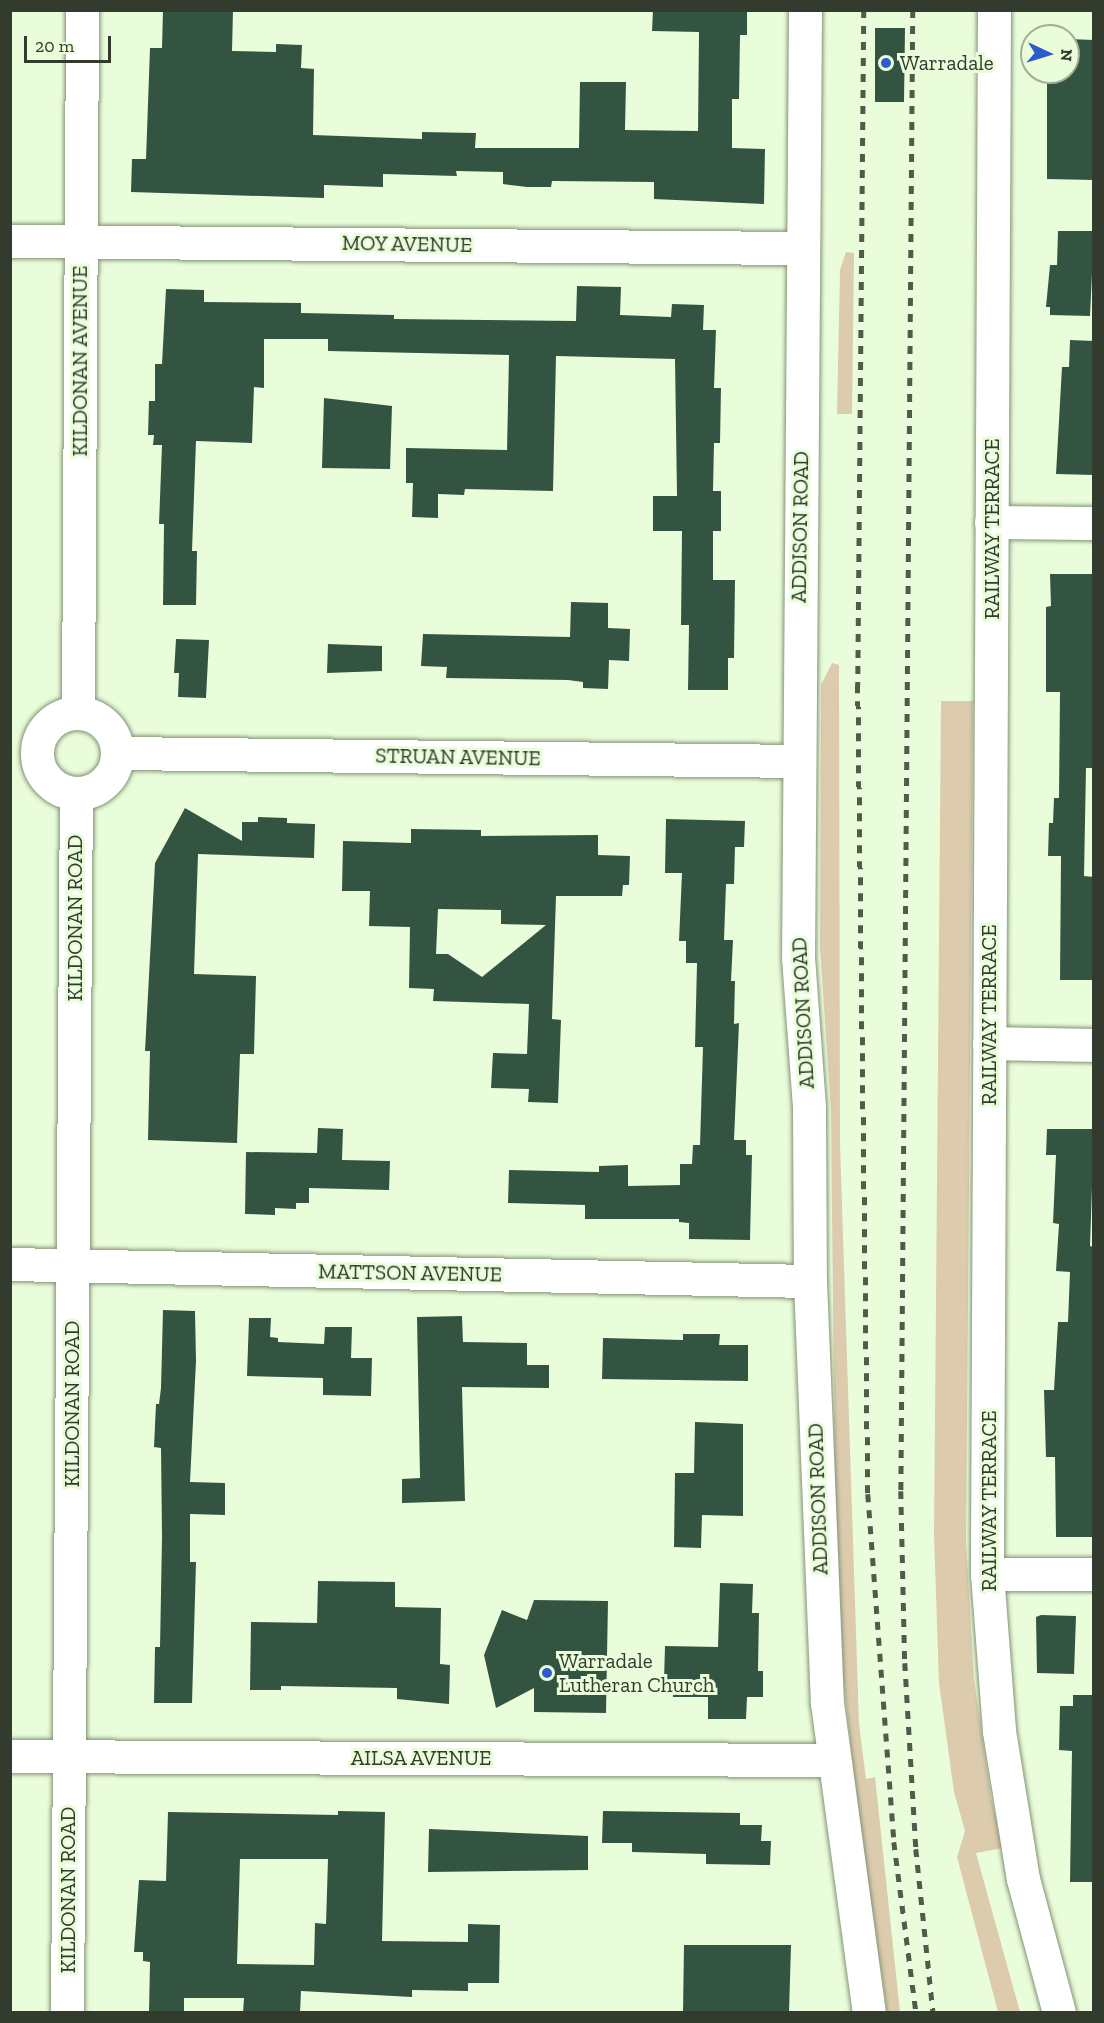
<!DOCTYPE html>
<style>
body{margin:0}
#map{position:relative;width:1104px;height:2023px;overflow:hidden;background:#e9fddb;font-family:"Zilla Slab",serif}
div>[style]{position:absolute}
.green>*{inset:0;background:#ddcbae}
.building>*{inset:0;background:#345442}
.roads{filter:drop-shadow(0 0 2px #829375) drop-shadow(0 0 2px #829375)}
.street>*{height:33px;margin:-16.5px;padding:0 16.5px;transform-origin:16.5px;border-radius:16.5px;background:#fff}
.street>.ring{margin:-16.5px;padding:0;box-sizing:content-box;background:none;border:33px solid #fff;border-radius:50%}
.rail>*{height:4.5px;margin-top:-2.25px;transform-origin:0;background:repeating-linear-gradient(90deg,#515a4b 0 8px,transparent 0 16px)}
.dots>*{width:16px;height:16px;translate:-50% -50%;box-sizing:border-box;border:3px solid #e9fddb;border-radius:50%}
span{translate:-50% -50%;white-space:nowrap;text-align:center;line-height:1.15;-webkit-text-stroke:6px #e9fddb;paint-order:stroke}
.poi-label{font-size:21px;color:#333a2e}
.left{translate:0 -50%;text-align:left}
.street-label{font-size:21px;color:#333a2e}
.frame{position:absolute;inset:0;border:12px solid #333a2e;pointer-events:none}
.north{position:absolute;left:1020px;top:24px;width:60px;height:60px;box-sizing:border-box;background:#e9fddb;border:2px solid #a0af96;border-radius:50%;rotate:94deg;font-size:16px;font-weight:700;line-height:24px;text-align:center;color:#333a2e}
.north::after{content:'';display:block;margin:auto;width:21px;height:27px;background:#2d5bca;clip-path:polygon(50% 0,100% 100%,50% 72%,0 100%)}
.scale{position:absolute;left:24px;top:36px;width:87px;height:27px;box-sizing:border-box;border:3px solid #333a2e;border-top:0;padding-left:8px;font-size:18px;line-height:21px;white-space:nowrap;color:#333a2e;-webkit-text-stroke:4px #e9fddb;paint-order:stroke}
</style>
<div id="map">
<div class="green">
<i style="clip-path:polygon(846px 252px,854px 253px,852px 414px,837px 414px,840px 270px)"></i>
<i style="clip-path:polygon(832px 663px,839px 665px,840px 1144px,859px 1724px,866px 1779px,875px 1777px,900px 2012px,887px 2011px,861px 1840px,843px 1675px,835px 1486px,831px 1111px,820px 947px,821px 685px)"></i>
<i style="clip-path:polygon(941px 701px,973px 701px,966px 1542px,974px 1679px,991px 1798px,1003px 1848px,976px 1853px,1020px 2012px,998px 2012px,957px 1857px,965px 1831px,954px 1792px,939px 1683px,934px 1536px)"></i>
</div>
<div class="building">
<i style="clip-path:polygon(163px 10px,233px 10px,232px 51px,276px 52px,276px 44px,302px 45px,301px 68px,314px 69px,313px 135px,422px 139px,422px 132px,476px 133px,475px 148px,579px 148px,580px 82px,626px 82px,625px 130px,698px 131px,699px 32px,652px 31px,653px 10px,747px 10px,747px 35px,740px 35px,739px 99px,732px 99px,732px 148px,765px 149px,764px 204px,654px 199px,654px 182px,552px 181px,551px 187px,527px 187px,503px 184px,503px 172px,456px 171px,457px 176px,383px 174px,383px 187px,324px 185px,324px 198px,131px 192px,132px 159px,146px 159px,150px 48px,162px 48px)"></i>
<i style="clip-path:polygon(875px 28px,905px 28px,904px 102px,875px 102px)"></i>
<i style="clip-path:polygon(1068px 39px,1094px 40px,1094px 180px,1047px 179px,1047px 72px,1068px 72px)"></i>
<i style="clip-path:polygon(1058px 231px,1094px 231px,1090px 316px,1050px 315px,1050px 307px,1046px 307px,1050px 265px,1057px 265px)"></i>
<i style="clip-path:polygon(577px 286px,621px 287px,620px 315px,671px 317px,672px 304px,704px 305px,703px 330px,716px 330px,714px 388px,721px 388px,720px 443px,714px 443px,713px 491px,721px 491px,721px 531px,713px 531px,713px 580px,735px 580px,734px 658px,728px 658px,728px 690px,688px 690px,689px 625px,681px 625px,682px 531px,653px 531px,653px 496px,677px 496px,675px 359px,556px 356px,553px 491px,465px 489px,464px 495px,438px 494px,438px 518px,412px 517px,413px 483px,406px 483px,406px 448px,507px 450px,509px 355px,328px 351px,328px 339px,264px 339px,264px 388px,254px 387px,252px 443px,196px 441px,192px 551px,197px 551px,196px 605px,163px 605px,164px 524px,159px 524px,162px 445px,153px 445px,154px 435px,148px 435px,149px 401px,155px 401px,155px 364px,162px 364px,166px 289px,204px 290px,204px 302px,301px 303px,301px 313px,394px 315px,394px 319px,576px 321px)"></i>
<i style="clip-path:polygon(1070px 340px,1094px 341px,1094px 475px,1056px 474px,1062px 367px,1069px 367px)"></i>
<i style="clip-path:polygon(324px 398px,392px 406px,390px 469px,322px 468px)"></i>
<i style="clip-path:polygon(1050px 574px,1094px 574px,1094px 768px,1086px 768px,1084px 876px,1094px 877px,1094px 980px,1060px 980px,1061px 856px,1048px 856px,1049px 823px,1053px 823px,1054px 798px,1059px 798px,1060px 692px,1046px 692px,1046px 607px,1051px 606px)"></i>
<i style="clip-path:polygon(571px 602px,608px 603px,608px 628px,630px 629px,629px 661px,609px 660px,608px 689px,583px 688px,583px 682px,568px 680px,446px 678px,447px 667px,421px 666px,423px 634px,570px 637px)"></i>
<i style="clip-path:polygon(176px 639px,209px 640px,206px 698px,178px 697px,179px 673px,174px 673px)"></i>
<i style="clip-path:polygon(328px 644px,382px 646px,382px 671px,327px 673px)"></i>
<i style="clip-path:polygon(185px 808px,242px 841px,242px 822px,258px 822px,258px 817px,287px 818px,287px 823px,315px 824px,314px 858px,198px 854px,194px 974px,256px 976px,254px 1054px,240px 1054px,237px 1143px,148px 1140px,150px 1051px,145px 1051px,155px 863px)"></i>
<i style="clip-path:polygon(666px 819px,745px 821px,744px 847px,735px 847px,734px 884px,726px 884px,724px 940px,733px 940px,731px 981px,735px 981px,734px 1024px,739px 1023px,734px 1140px,746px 1140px,746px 1155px,752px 1155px,750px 1240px,689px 1239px,689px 1223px,679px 1222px,679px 1219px,585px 1219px,585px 1205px,508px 1203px,509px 1170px,599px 1172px,599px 1166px,628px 1165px,628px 1186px,680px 1185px,680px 1164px,692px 1164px,693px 1145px,700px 1145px,703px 1047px,695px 1047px,697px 963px,686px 963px,686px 941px,679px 941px,682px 873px,665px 873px)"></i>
<i style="clip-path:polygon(evenodd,411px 829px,481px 830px,481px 836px,598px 835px,598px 855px,630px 856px,629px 885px,623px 885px,622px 896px,556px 896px,552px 1019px,561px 1020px,558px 1103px,528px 1102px,529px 1089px,491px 1088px,493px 1053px,527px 1054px,529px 1004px,433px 1001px,434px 989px,409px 988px,410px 927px,369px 926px,370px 891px,342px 891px,343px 841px,411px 843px,411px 829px,438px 909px,501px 910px,501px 924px,546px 925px,482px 977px,448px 954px,436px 954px,438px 909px)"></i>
<i style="clip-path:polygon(318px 1128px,343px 1129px,342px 1160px,390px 1161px,389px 1190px,309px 1188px,309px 1203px,296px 1203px,296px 1209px,275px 1208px,275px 1215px,245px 1214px,246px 1152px,317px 1153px)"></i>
<i style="clip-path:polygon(1047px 1129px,1094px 1129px,1090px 1246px,1094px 1247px,1094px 1537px,1056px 1537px,1055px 1457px,1046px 1457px,1044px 1390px,1054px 1390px,1058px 1322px,1068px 1322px,1070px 1272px,1056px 1271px,1059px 1224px,1053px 1223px,1056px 1155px,1046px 1155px)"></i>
<i style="clip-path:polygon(163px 1310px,195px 1311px,196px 1361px,190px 1482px,225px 1483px,225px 1515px,190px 1514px,190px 1562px,196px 1562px,192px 1703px,154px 1703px,155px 1647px,160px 1647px,162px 1537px,161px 1448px,154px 1447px,156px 1404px,159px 1404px,161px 1388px)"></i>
<i style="clip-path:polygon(462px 1316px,463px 1342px,527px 1343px,527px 1365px,549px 1365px,549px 1388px,462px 1387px,465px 1501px,402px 1503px,402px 1479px,420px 1478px,417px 1317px)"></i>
<i style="clip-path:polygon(249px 1318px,271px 1318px,270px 1337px,278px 1338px,278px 1342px,324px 1344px,325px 1327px,352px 1327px,351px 1358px,372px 1358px,371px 1396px,323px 1395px,323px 1378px,247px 1376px)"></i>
<i style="clip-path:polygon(683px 1334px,720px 1334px,719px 1345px,748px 1345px,748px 1381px,602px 1379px,603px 1338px,683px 1340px)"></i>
<i style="clip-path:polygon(695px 1422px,743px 1424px,743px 1516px,702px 1515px,701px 1548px,674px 1547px,675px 1473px,694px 1473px)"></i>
<i style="clip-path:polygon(318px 1581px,395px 1582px,395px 1607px,441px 1608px,440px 1664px,450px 1665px,449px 1704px,397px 1699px,397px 1688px,281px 1686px,281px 1690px,250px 1690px,251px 1622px,317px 1623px)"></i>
<i style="clip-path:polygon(720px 1583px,753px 1584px,752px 1613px,759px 1613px,758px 1671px,763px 1671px,763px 1697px,747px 1697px,746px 1719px,708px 1719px,708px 1697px,673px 1697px,673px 1681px,664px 1680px,665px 1646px,718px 1647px)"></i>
<i style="clip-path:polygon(534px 1600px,608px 1601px,606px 1713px,534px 1712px,534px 1688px,496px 1708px,484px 1655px,502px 1610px,527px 1620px)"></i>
<i style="clip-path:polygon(1041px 1615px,1076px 1616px,1074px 1674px,1037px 1673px,1036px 1617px)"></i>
<i style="clip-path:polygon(1073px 1695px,1094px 1695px,1094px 1882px,1070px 1882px,1072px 1751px,1059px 1750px,1060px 1706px,1073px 1706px)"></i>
<i style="clip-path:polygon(evenodd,338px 1811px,385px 1812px,382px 1941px,468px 1942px,468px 1924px,500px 1925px,499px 1983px,468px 1983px,468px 1991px,412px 1990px,412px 1997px,301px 1991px,300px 2013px,243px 2013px,244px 1998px,184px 1998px,184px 2013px,149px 2013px,150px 1962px,143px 1961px,143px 1952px,134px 1952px,139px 1880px,166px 1881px,168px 1812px,338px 1815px,338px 1811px,240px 1859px,328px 1859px,326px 1924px,315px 1923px,314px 1965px,237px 1964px,240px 1859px)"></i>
<i style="clip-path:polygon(603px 1811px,740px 1813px,740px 1825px,762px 1825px,761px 1841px,771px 1841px,770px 1865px,706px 1864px,706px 1854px,632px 1852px,632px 1843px,602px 1843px)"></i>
<i style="clip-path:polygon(429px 1829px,588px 1836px,588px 1870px,428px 1872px)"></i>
<i style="clip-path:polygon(684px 1945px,791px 1945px,789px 2013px,683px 2013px)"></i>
</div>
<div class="roads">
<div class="street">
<i style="left:805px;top:10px;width:947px;rotate:90.42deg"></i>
<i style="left:798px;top:957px;width:150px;rotate:85.8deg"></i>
<i style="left:809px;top:1107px;width:174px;rotate:89.7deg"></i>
<i style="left:810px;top:1281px;width:422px;rotate:87.7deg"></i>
<i style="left:827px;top:1703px;width:312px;rotate:82.3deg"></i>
<i style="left:994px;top:10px;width:1564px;rotate:90.26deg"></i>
<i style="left:987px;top:1574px;width:157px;rotate:85.6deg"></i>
<i style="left:999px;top:1731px;width:150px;rotate:80.8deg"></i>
<i style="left:1023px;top:1879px;width:138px;rotate:74.9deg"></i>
<i style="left:10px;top:241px;width:793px;rotate:0.51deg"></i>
<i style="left:991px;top:522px;width:103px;rotate:0.6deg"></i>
<i style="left:78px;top:712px;width:702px;rotate:-89.67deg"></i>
<i class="ring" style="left:37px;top:713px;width:47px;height:47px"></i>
<i style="left:118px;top:753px;width:680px;rotate:0.67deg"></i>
<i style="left:989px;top:1043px;width:105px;rotate:1.1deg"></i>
<i style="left:10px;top:1264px;width:800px;rotate:1.22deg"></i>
<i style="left:987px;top:1574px;width:107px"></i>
<i style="left:10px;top:1756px;width:822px;rotate:0.28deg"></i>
<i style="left:67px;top:2012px;width:1217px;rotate:-89.58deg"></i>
</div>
</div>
<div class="rail">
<i style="left:864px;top:10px;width:675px;rotate:90.51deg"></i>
<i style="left:858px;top:685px;width:809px;rotate:89.29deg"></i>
<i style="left:868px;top:1494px;width:349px;rotate:85.7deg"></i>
<i style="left:894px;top:1842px;width:171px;rotate:82.6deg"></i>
<i style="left:913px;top:10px;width:1481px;rotate:90.46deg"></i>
<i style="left:901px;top:1491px;width:172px;rotate:88.7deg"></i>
<i style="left:905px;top:1663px;width:186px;rotate:86.6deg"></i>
<i style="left:916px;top:1849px;width:164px;rotate:84deg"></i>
</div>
<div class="dots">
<i style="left:886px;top:63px;background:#2d5bca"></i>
<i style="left:547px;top:1673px;background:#2d5bca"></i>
</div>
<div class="poi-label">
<span class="left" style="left:900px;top:63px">Warradale</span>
<span class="left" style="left:559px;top:1673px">Warradale<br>Lutheran Church</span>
</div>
<div class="street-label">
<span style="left:407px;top:244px;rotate:1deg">MOY AVENUE</span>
<span style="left:80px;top:361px;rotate:-90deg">KILDONAN AVENUE</span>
<span style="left:800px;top:527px;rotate:-89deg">ADDISON ROAD</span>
<span style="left:992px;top:529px;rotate:-90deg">RAILWAY TERRACE</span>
<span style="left:458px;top:757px;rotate:1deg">STRUAN AVENUE</span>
<span style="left:75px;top:918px;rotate:-90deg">KILDONAN ROAD</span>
<span style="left:803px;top:1013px;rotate:-93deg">ADDISON ROAD</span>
<span style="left:989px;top:1015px;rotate:-90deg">RAILWAY TERRACE</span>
<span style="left:410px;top:1273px;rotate:1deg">MATTSON AVENUE</span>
<span style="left:72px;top:1404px;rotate:-90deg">KILDONAN ROAD</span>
<span style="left:818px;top:1499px;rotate:-92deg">ADDISON ROAD</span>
<span style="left:989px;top:1501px;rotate:-90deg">RAILWAY TERRACE</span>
<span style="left:421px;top:1758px">AILSA AVENUE</span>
<span style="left:68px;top:1890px;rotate:-90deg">KILDONAN ROAD</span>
</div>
<div class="frame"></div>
<div class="north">N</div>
<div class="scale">20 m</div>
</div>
